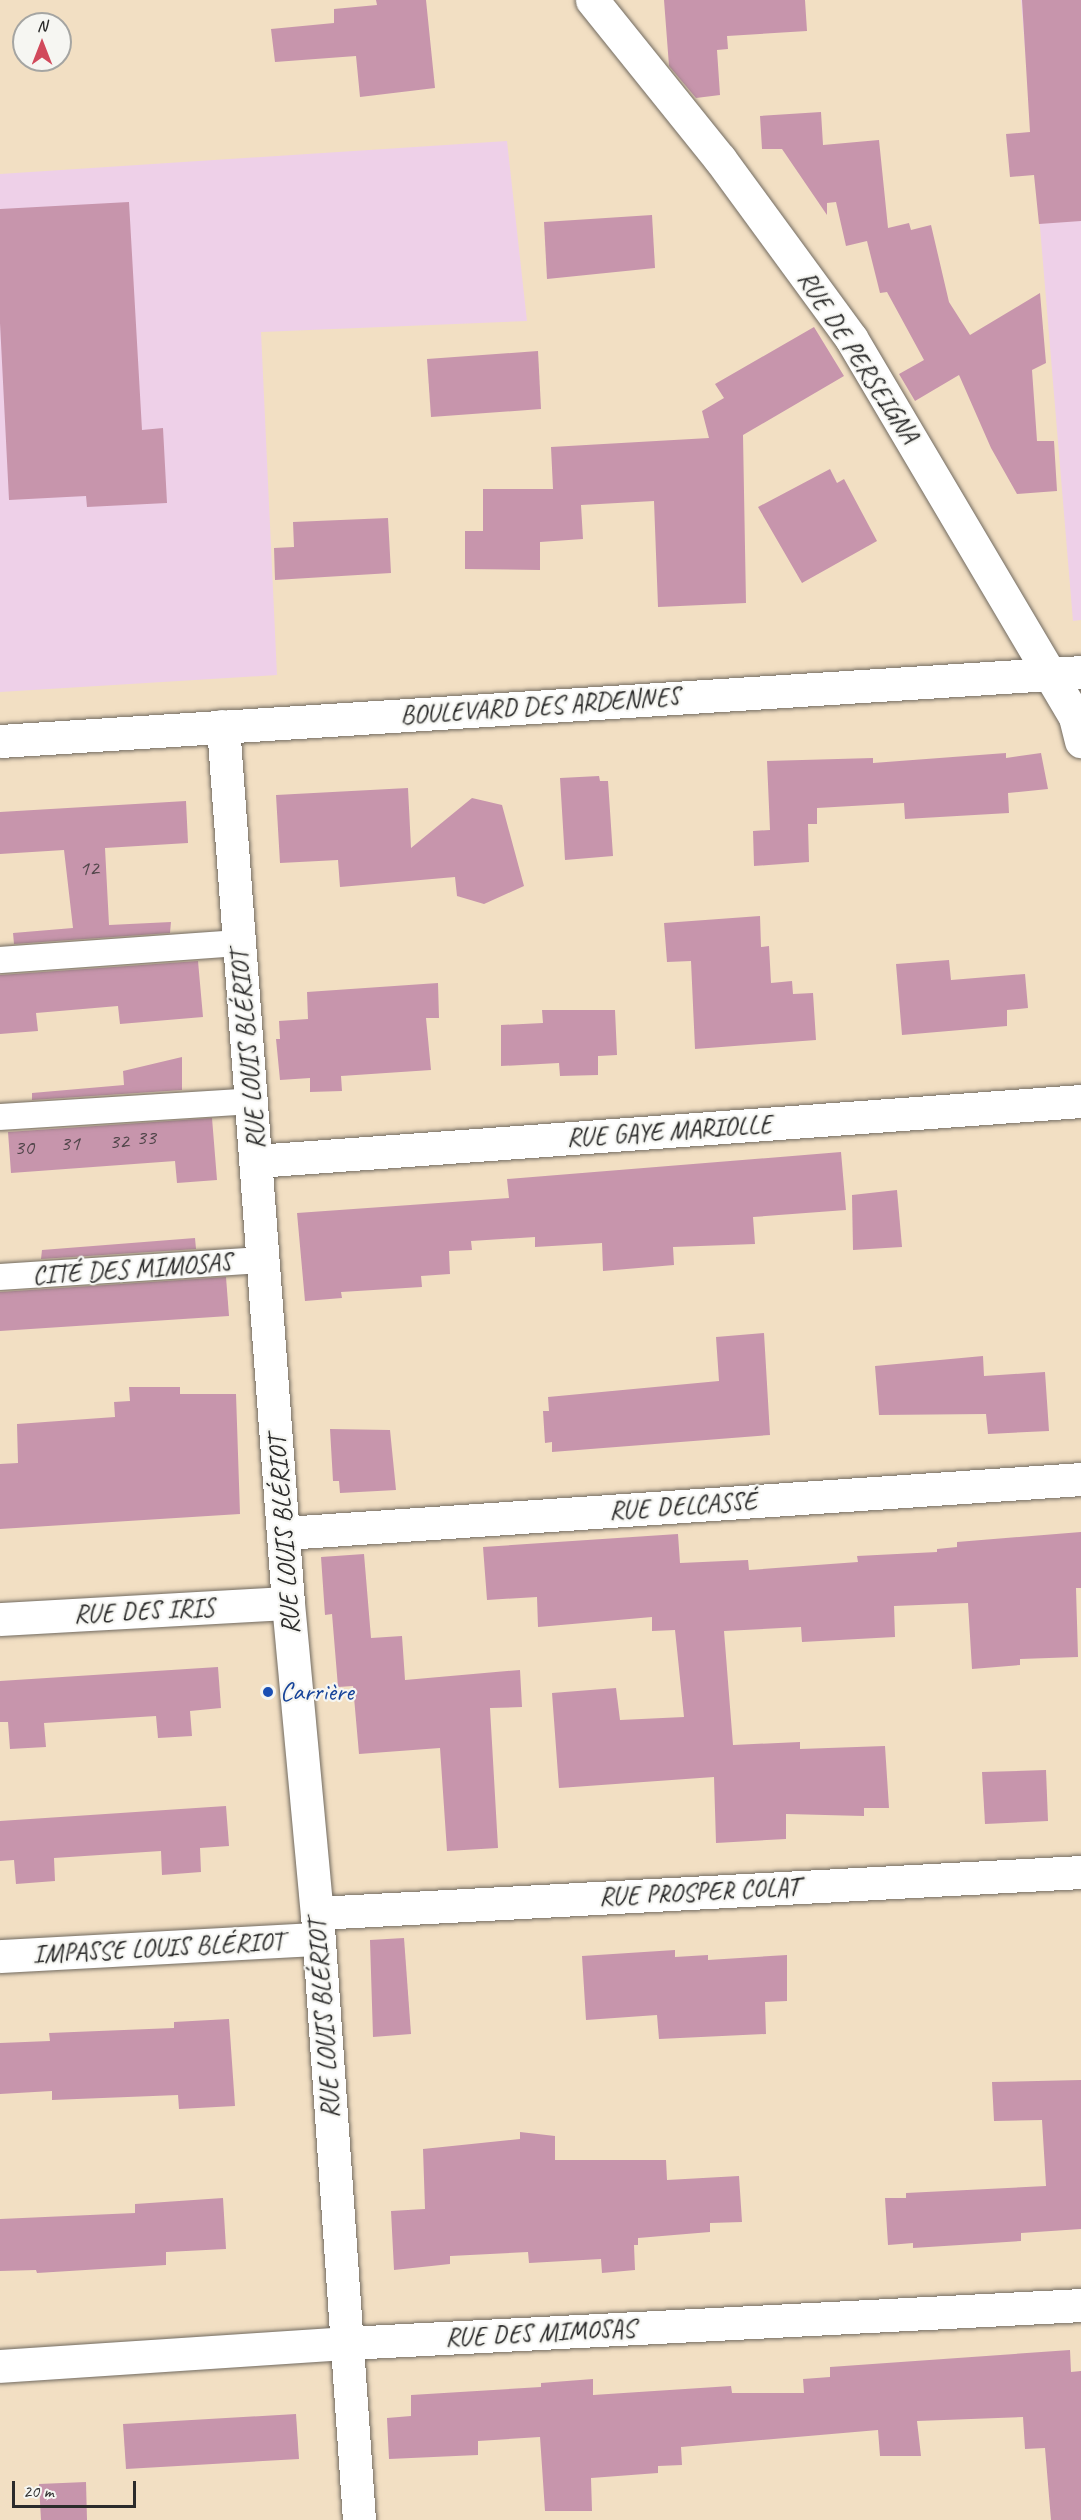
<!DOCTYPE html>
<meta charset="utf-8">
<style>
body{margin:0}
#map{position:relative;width:1081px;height:2520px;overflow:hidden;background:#f2dfc3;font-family:Caveat,sans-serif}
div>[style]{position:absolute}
.built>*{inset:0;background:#eed0e8}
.building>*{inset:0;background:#c795ac}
.roads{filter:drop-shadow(0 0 2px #716a60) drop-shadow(0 0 2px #716a60)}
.service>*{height:26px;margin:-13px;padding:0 13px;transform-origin:13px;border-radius:13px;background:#fff}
.minor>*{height:33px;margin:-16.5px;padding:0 16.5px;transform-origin:16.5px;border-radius:16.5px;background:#fff}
.secondary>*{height:33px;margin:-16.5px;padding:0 16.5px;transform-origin:16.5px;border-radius:16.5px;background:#fff}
.dots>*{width:16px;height:16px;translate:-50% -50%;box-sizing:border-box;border:3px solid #f6f6f2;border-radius:50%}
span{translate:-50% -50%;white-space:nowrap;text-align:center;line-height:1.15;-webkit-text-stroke:4.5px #f6f6f2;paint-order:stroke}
.number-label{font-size:22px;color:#52464b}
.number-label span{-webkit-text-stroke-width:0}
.street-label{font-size:26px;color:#2b2b2b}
.transit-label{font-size:26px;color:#164399}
.left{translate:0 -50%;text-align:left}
.north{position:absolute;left:12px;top:12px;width:60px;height:60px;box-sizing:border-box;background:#f6f6f2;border:2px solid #a5a5a2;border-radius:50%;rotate:0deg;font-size:16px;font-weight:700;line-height:24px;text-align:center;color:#2b2b2b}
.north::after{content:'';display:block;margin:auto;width:21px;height:27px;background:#d1495b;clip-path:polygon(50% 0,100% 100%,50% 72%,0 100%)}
.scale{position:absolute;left:12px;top:2481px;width:124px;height:27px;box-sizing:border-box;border:3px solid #2b2b2b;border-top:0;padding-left:8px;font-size:18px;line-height:21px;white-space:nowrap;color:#2b2b2b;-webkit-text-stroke:4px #f6f6f2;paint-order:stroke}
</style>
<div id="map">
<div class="built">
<i style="clip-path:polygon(1021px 0,1081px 0,1081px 620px,1073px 621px)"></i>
<i style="clip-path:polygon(507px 141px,527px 321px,261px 332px,277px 675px,0 692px,0 174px)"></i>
</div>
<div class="building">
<i style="clip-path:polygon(376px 0,426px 0,435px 88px,360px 97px,356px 56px,275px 62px,271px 29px,334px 23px,334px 9px,377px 5px)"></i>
<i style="clip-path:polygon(664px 0,805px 0,807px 31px,727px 36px,728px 49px,717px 50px,720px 95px,696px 98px,669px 66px)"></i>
<i style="clip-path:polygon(1022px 0,1081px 0,1081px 221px,1039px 224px,1034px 175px,1010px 177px,1006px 134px,1030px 132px)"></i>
<i style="clip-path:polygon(821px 112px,823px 145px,879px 140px,888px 228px,909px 223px,911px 230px,931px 225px,949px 302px,970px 335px,1040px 293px,1046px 363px,1032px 370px,1037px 441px,1054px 441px,1057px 491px,1017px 494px,991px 448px,959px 375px,915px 401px,899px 374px,924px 360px,887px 292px,880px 293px,867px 241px,846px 246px,836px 202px,827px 203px,827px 215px,782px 149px,762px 149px,760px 116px)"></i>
<i style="clip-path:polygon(129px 202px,142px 430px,163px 428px,167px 503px,87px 507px,86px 496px,9px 500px,0 323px,0 209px)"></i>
<i style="clip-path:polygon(652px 215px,655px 268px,547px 279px,544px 222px)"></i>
<i style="clip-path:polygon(814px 327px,844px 376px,743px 435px,746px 603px,658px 607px,654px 501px,581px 505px,583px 539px,540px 542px,540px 570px,465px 569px,465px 531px,483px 531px,483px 489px,553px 489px,551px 447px,709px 438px,702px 411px,724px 398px,715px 384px)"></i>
<i style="clip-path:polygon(538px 351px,541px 409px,431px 417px,427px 359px)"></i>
<i style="clip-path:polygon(830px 469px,837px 483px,844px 479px,877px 541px,802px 583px,758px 507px)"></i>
<i style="clip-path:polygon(388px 518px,391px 573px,275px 580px,274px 548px,294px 547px,293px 522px)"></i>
<i style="clip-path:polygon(1006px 753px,1006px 758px,1041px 753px,1048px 789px,1008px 793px,1009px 813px,905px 819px,904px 803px,817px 808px,817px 824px,808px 824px,809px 862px,754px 866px,753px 831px,770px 830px,767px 761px,873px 758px,873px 763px)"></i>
<i style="clip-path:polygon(599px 776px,600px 781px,608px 781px,613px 856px,565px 860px,560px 778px)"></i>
<i style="clip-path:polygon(408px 788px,411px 848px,472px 798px,502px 805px,524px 886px,484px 904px,457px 896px,455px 877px,340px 887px,338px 860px,280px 863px,276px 795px)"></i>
<i style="clip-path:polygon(186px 801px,188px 843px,105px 848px,109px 925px,171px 922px,170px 933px,14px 944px,13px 933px,73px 928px,64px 850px,0 854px,0 812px)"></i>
<i style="clip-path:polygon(760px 916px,761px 947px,769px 946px,771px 983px,792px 981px,793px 994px,813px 993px,816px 1040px,695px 1049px,691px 961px,667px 962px,664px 923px)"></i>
<i style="clip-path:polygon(949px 960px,951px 980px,1025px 974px,1028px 1008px,1007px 1010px,1007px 1026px,902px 1035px,896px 964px)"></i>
<i style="clip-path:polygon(198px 961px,203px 1017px,120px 1024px,118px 1006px,36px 1013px,38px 1031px,0 1034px,0 975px)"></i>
<i style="clip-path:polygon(438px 983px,439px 1018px,426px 1018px,431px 1070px,341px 1076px,342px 1091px,310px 1092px,310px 1078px,280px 1080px,276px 1039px,280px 1039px,279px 1021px,308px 1019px,307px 992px)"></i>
<i style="clip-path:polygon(542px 1010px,615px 1010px,617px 1055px,598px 1056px,598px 1075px,560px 1076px,559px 1063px,501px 1066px,501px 1025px,543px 1023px)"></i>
<i style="clip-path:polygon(182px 1057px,182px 1090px,32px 1100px,32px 1093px,124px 1085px,123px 1071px)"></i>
<i style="clip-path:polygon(212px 1118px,217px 1180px,177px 1183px,175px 1161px,11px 1173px,8px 1132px)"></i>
<i style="clip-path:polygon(841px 1152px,846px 1210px,753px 1217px,755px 1244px,673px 1247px,674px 1265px,603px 1271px,602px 1243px,535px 1247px,535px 1237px,471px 1241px,472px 1250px,449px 1251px,450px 1274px,421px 1276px,422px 1287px,341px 1292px,342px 1298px,305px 1301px,297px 1213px,509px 1198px,507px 1179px)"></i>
<i style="clip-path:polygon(897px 1190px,902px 1247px,853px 1250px,852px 1195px)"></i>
<i style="clip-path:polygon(195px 1238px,196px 1249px,41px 1259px,42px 1250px)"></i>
<i style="clip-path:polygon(226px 1277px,229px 1316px,0 1331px,0 1292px)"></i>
<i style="clip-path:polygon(764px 1333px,770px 1435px,552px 1452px,552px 1442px,545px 1443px,543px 1411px,549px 1411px,548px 1397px,719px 1381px,716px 1337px)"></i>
<i style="clip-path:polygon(983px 1356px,984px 1376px,1045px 1372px,1049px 1431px,988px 1434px,986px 1414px,879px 1415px,875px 1366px)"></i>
<i style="clip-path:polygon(129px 1387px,180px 1387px,180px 1394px,236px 1394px,240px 1514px,0 1529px,0 1464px,18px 1463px,17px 1424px,115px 1417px,114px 1402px,130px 1401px)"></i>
<i style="clip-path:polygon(330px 1429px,390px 1430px,396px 1490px,340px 1493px,339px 1481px,333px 1481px)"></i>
<i style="clip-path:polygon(1081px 1532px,1081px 1588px,1076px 1588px,1078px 1657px,1020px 1659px,1020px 1665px,972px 1669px,968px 1603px,894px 1606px,895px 1637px,802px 1642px,801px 1627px,724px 1631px,733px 1745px,800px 1742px,800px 1749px,885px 1746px,889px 1808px,864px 1808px,864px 1816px,786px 1814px,786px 1839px,716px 1843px,714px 1777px,559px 1788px,552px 1693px,616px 1688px,620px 1720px,684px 1717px,675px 1630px,652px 1631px,652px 1617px,538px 1627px,537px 1597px,487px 1600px,483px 1547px,678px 1534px,680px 1563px,748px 1560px,749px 1570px,858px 1562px,857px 1556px,937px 1552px,937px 1549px,957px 1547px,957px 1542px)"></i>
<i style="clip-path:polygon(364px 1554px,371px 1638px,402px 1636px,405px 1680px,520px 1670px,522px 1707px,490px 1708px,498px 1848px,447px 1851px,440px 1748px,359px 1754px,353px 1686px,338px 1687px,332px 1614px,325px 1615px,321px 1557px)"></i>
<i style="clip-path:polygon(218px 1667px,221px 1708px,190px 1711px,192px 1736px,158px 1738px,156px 1716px,44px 1723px,46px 1747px,10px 1749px,8px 1722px,0 1722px,0 1681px)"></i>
<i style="clip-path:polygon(1046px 1770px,1048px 1821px,985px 1824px,982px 1772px)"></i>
<i style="clip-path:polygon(226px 1806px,229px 1846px,200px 1848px,201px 1872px,162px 1875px,161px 1851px,54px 1858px,55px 1881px,16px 1884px,14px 1860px,0 1861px,0 1821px)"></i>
<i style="clip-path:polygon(404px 1938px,411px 2034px,373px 2037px,370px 1940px)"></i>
<i style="clip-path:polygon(675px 1950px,675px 1957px,708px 1955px,708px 1960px,787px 1955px,787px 2001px,765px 2002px,766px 2034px,659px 2039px,657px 2015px,586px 2020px,582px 1956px)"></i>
<i style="clip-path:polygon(229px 2019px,235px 2106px,179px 2109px,178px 2095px,52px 2100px,52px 2091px,0 2094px,0 2043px,50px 2041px,49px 2033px,174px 2028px,174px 2022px)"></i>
<i style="clip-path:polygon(1081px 2080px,1081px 2229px,1021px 2233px,1021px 2241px,913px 2248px,913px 2243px,888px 2245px,885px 2198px,906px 2198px,906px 2193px,1046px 2186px,1042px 2120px,994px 2121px,992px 2082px)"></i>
<i style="clip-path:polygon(520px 2132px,555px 2136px,555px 2160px,666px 2160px,667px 2180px,739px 2176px,742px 2222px,710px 2223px,710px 2232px,638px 2238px,638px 2245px,634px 2245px,635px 2270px,602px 2273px,601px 2259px,529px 2263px,528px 2252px,450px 2256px,450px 2264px,394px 2270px,391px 2211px,425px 2209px,423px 2149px,520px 2139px)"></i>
<i style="clip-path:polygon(223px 2198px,226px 2249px,166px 2252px,166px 2265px,37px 2273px,36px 2270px,0 2271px,0 2219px,135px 2213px,135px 2204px)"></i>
<i style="clip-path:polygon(1070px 2350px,1071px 2372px,1081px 2371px,1081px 2520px,1051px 2520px,1045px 2448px,1025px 2449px,1023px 2417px,917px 2421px,921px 2456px,880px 2456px,878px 2430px,681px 2447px,682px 2465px,658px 2466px,658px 2473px,591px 2478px,592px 2511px,545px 2511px,540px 2437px,478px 2441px,478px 2455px,389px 2459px,387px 2418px,411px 2416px,411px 2395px,541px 2387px,541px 2383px,593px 2379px,593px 2395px,731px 2386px,732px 2393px,804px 2393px,803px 2379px,830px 2377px,830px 2367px)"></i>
<i style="clip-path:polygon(296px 2414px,299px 2459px,126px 2469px,123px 2424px)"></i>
<i style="clip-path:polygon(86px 2482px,87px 2520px,41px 2520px,39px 2484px)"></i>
</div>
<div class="roads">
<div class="service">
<i style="left:0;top:960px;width:240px;rotate:-4.1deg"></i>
<i style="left:0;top:1117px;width:252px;rotate:-3.6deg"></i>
<i style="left:0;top:1277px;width:265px;rotate:-3.7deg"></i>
</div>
<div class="minor">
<i style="left:592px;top:0;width:204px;rotate:51.2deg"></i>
<i style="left:720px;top:159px;width:222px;rotate:53.8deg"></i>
<i style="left:851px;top:338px;width:440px;rotate:59.4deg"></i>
<i style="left:1075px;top:717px;width:25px;rotate:76deg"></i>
<i style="left:223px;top:726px;width:879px;rotate:85.76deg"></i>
<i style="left:288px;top:1603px;width:311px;rotate:84.7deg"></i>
<i style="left:317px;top:1913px;width:608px;rotate:86.04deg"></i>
<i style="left:256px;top:1161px;width:827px;rotate:-4.16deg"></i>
<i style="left:285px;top:1533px;width:798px;rotate:-3.88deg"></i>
<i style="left:0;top:1619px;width:288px;rotate:-3.2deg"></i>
<i style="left:317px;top:1913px;width:765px;rotate:-3.07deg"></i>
<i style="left:0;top:1956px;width:317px;rotate:-3.1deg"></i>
<i style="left:0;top:2366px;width:348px;rotate:-3.8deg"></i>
<i style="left:347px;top:2343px;width:735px;rotate:-2.96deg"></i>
</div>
<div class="secondary">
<i style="left:0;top:741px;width:1083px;rotate:-3.65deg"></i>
</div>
</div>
<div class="dots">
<i style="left:268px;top:1692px;background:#1a4fb4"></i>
</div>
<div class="number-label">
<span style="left:89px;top:869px">12</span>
<span style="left:146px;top:1138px">33</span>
<span style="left:119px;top:1142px">32</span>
<span style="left:70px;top:1144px">31</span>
<span style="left:24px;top:1148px">30</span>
</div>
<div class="street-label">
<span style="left:858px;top:357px;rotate:57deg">RUE DE PERSEIGNA</span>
<span style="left:540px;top:706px;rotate:-4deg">BOULEVARD DES ARDENNES</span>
<span style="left:248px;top:1050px;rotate:-95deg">RUE LOUIS BLÉRIOT</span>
<span style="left:669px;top:1131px;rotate:-4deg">RUE GAYE MARIOLLE</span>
<span style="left:132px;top:1269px;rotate:-4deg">CITÉ DES MIMOSAS</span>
<span style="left:683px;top:1506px;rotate:-4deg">RUE DELCASSÉ</span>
<span style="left:284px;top:1535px;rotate:-94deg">RUE LOUIS BLÉRIOT</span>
<span style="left:144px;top:1611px;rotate:-3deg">RUE DES IRIS</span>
<span style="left:699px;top:1892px;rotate:-3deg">RUE PROSPER COLAT</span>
<span style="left:158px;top:1948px;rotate:-3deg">IMPASSE LOUIS BLÉRIOT</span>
<span style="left:324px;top:2019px;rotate:-94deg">RUE LOUIS BLÉRIOT</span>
<span style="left:540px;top:2333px;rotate:-3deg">RUE DES MIMOSAS</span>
</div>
<div class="transit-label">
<span class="left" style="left:280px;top:1692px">Carrière</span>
</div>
<div class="north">N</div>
<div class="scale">20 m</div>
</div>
